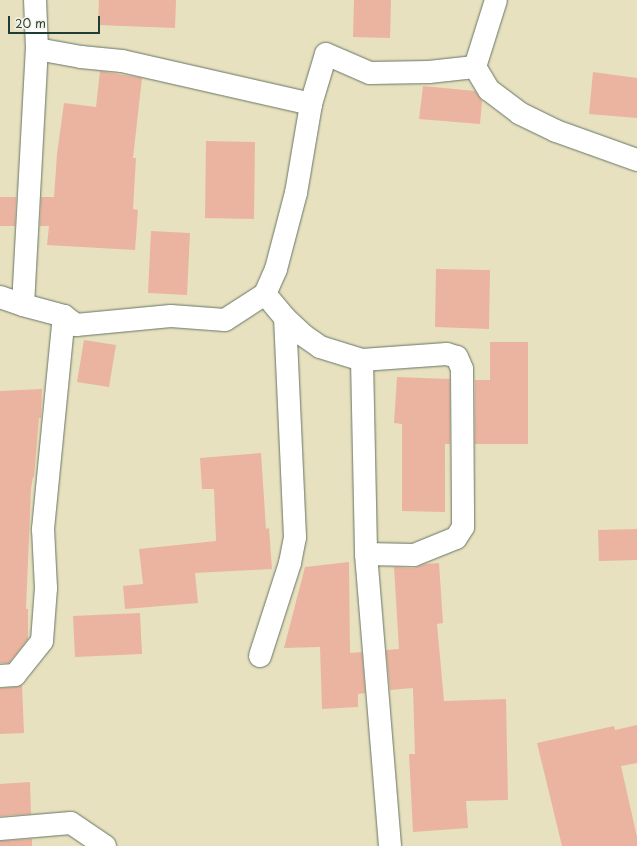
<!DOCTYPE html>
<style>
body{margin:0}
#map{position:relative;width:637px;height:846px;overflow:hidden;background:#e8e1bf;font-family:"Playpen Sans",sans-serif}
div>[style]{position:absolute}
.building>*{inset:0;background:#eab4a0}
.roads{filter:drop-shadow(0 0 1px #657665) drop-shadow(0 0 1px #657665)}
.minor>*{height:22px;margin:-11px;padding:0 11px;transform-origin:11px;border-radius:11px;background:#fff}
span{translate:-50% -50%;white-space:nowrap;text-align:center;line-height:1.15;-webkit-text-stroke:3px #f7f3e8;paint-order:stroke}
.scale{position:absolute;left:8px;top:16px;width:92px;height:18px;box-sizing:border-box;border:2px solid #1f3d34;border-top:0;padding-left:5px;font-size:12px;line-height:14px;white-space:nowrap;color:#1f3d34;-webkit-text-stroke:3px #f7f3e8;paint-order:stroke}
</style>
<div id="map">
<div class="building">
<i style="clip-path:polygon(99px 0,176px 0,175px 28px,98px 25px)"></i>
<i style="clip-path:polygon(354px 0,391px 0,390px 38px,353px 37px)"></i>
<i style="clip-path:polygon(100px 71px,142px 78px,133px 158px,136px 158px,133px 209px,138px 210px,135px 250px,47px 245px,49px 226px,40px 226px,41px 197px,54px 197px,57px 154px,64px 103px,96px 107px)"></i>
<i style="clip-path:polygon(593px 72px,637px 78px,637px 118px,589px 114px)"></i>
<i style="clip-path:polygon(423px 86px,475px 91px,482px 101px,480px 124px,419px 119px)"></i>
<i style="clip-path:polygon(206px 141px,255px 142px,254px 219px,205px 218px)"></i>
<i style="clip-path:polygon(0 197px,16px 197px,15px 226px,0 226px)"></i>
<i style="clip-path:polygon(151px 231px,190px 233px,187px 295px,148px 293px)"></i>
<i style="clip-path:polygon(436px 269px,490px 270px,489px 329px,435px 327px)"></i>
<i style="clip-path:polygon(84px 340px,116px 345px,109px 387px,77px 382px)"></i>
<i style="clip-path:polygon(490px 342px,528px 342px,528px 444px,475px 444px,475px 380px,490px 380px)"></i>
<i style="clip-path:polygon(397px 377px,450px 379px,450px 444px,445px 444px,445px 512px,402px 511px,402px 424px,394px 423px)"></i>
<i style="clip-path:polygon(42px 389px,41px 418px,39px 418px,34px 477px,33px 477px,31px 489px,26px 609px,28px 609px,28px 639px,9px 663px,0 663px,0 391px)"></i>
<i style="clip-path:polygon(261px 453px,266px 529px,269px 528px,272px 569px,195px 573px,198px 603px,125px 609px,123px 586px,143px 584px,139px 549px,216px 541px,214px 489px,202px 489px,200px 458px)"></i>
<i style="clip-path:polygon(637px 529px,637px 560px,599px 561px,598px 530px)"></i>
<i style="clip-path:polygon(349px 562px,350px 653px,362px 652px,365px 693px,358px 694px,358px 707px,322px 709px,320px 647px,284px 648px,305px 567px)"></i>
<i style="clip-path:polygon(439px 563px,443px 623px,437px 624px,444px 701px,506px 699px,508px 800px,466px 801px,468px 828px,413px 832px,409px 754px,415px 754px,413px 688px,390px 690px,386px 650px,399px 649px,394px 567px,414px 568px,425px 564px)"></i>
<i style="clip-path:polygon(140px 613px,142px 654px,75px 657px,73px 616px)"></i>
<i style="clip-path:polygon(22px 685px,24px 733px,0 734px,0 688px,16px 687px)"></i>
<i style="clip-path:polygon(637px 725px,637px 763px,621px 766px,637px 837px,637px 846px,562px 846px,537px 743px,614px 726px,615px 730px)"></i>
<i style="clip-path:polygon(30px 782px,31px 814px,0 816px,0 784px)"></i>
<i style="clip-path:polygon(32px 839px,32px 846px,0 846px,0 841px)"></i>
</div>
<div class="roads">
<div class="minor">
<i style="left:37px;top:49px;width:45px;rotate:10.3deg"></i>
<i style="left:81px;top:57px;width:41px;rotate:5.6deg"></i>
<i style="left:122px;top:61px;width:194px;rotate:12.8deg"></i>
<i style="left:475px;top:67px;width:27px;rotate:59deg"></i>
<i style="left:489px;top:90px;width:38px;rotate:37deg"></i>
<i style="left:519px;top:113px;width:41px;rotate:25.9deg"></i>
<i style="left:556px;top:131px;width:86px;rotate:19.7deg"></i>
<i style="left:265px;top:294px;width:31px;rotate:50deg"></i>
<i style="left:285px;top:318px;width:25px;rotate:43deg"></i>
<i style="left:303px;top:335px;width:21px;rotate:35deg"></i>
<i style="left:320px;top:347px;width:44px;rotate:17.2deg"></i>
<i style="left:362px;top:360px;width:85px;rotate:-4deg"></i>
<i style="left:447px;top:354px;width:10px;rotate:17deg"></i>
<i style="left:457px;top:357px;width:13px;rotate:67deg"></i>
<i style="left:462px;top:369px;width:158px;rotate:89.6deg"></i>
<i style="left:463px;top:527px;width:13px;rotate:122deg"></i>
<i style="left:456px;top:538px;width:45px;rotate:158deg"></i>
<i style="left:414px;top:555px;width:48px;rotate:-178.8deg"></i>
<i style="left:366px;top:554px;width:293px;rotate:85.3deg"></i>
<i style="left:0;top:297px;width:24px;rotate:19deg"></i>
<i style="left:23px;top:305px;width:42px;rotate:15deg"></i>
<i style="left:64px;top:316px;width:15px;rotate:37deg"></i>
<i style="left:76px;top:325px;width:95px;rotate:-5.4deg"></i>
<i style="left:171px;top:316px;width:54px;rotate:4.2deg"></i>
<i style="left:225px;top:320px;width:48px;rotate:-33deg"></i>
<i style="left:265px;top:294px;width:27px;rotate:-66deg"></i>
<i style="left:276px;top:269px;width:79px;rotate:-75.3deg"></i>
<i style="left:296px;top:193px;width:90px;rotate:-80.4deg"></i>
<i style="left:311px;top:104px;width:52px;rotate:-73.3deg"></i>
<i style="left:326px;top:54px;width:48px;rotate:23.4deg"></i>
<i style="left:370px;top:73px;width:59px;rotate:-1deg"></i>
<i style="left:429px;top:72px;width:46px;rotate:-6.2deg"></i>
<i style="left:475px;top:67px;width:70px;rotate:-72.6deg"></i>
<i style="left:23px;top:305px;width:256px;rotate:-86.9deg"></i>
<i style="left:37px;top:49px;width:49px;rotate:-92.3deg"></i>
<i style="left:362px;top:360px;width:194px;rotate:88.8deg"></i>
<i style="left:260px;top:656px;width:98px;rotate:-72.1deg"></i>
<i style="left:290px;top:563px;width:26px;rotate:-79deg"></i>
<i style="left:295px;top:537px;width:219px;rotate:-92.6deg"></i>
<i style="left:0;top:676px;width:15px;rotate:-4deg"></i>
<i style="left:15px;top:675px;width:43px;rotate:-51.5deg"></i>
<i style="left:42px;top:641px;width:53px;rotate:-85.7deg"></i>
<i style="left:46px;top:588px;width:59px;rotate:-92.9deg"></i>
<i style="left:43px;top:529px;width:214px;rotate:-84.4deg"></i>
<i style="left:0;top:829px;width:71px;rotate:-4.8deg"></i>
<i style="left:71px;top:823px;width:41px;rotate:34.1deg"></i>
</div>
</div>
<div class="scale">20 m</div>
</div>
